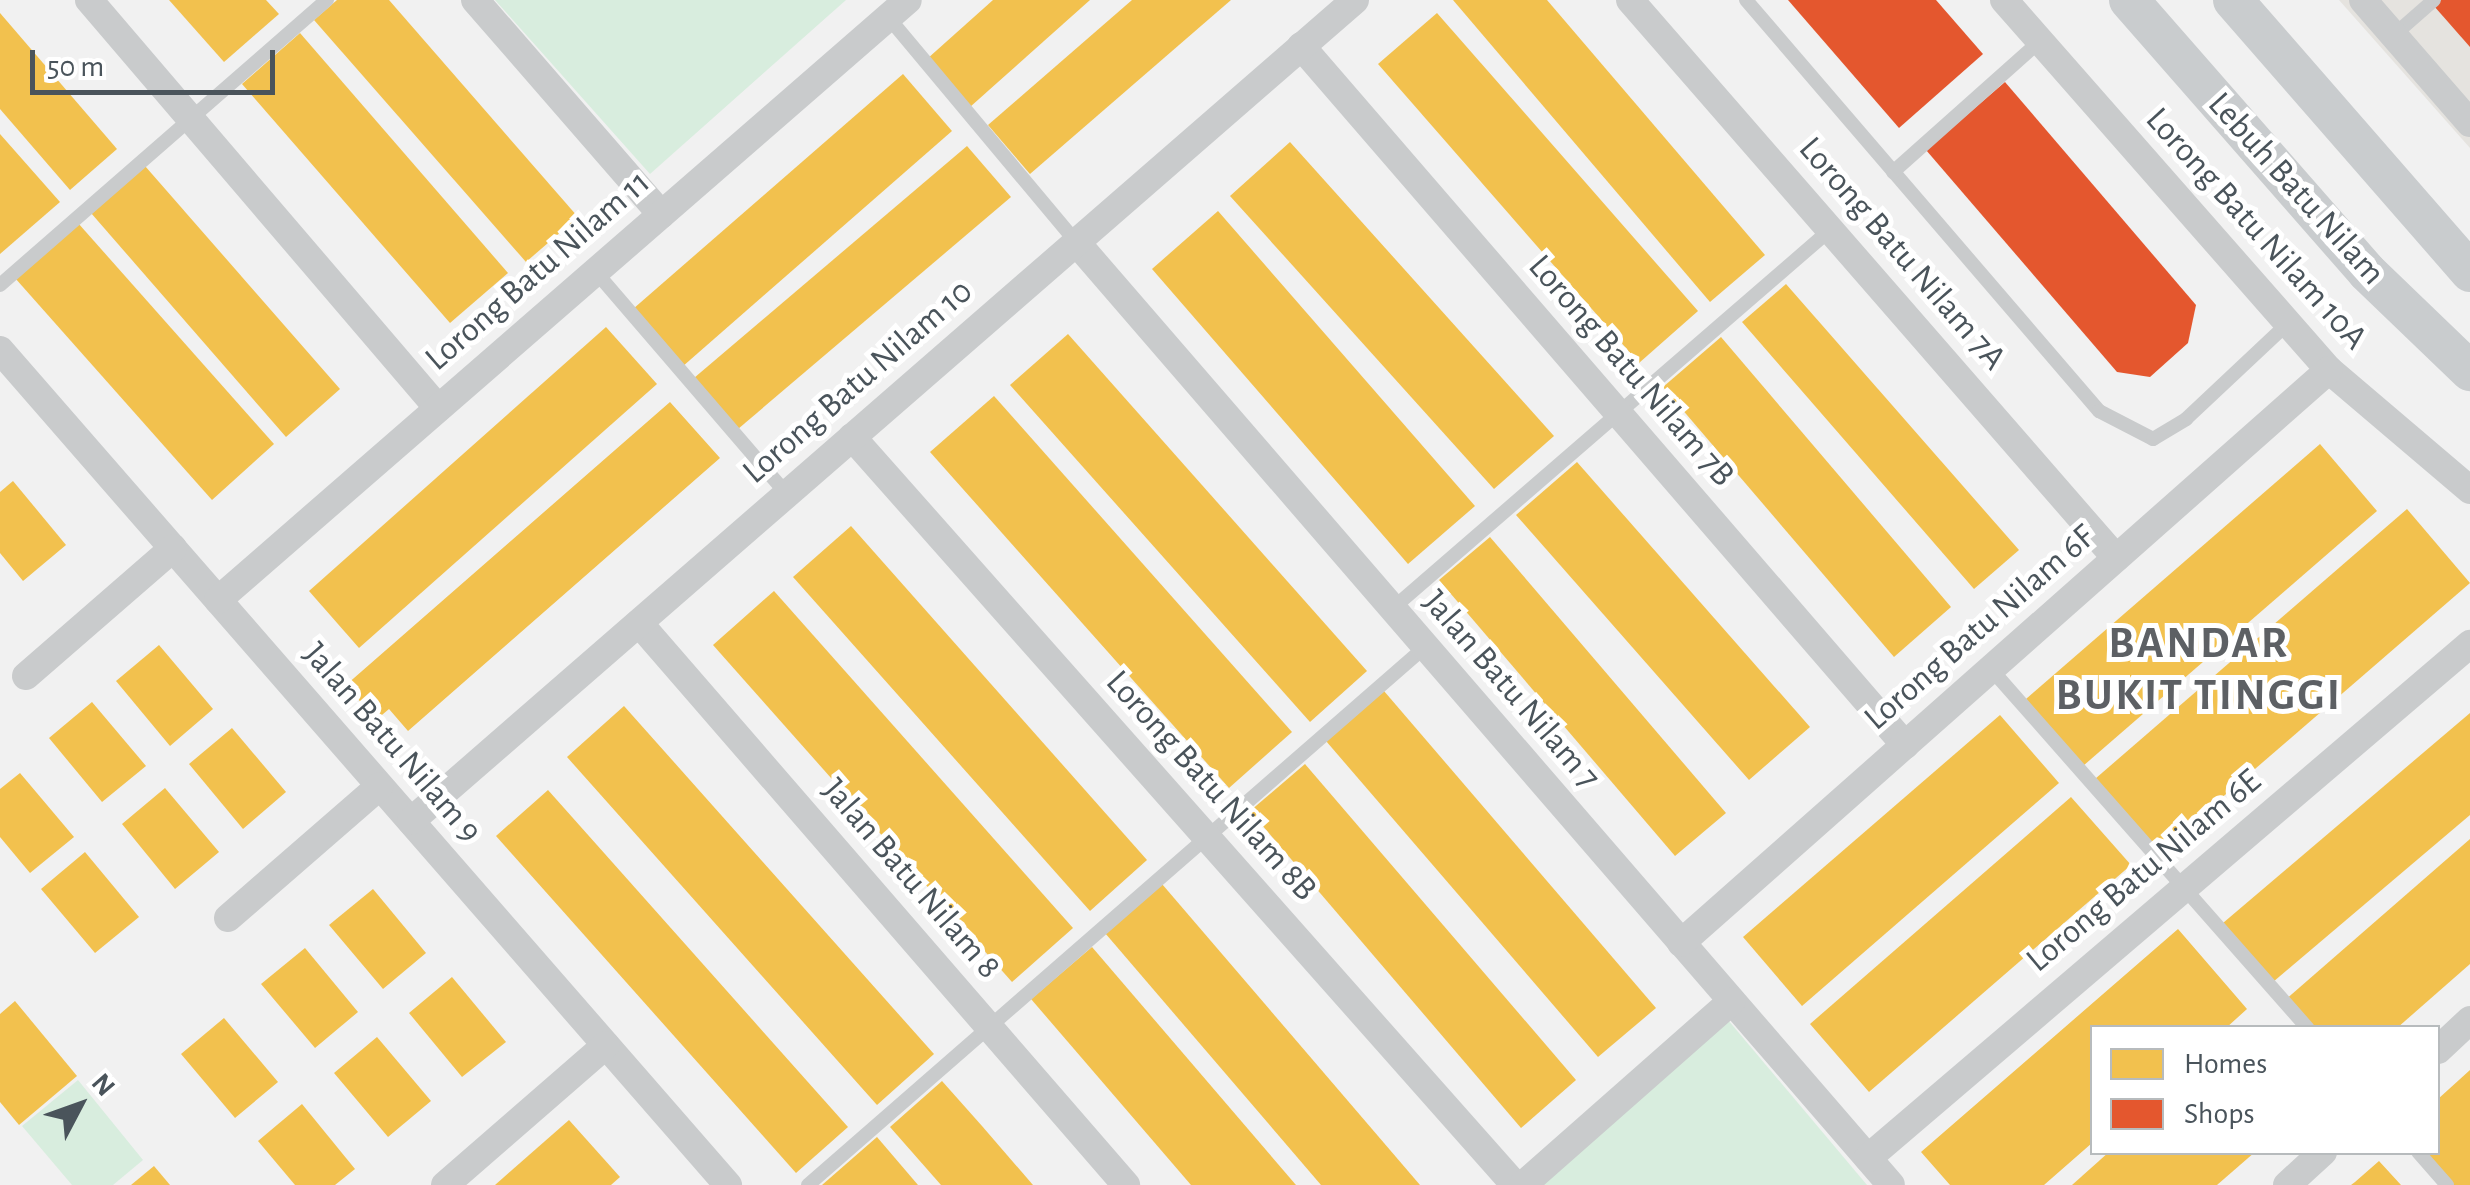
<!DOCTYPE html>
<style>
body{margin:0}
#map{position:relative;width:2470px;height:1185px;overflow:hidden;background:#f1f1f1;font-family:"Alegreya Sans",sans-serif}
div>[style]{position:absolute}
.commercial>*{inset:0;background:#e5e3df}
.green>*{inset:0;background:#d8edde}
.homes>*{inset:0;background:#f2c14e}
.shops>*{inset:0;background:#e4572e}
.lane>*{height:14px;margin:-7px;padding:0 7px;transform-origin:7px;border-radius:7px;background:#c9cbcc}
.street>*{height:28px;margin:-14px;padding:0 14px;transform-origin:14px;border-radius:14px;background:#c9cbcc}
.secondary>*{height:40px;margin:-20px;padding:0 20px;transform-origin:20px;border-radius:20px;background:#c9ccce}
span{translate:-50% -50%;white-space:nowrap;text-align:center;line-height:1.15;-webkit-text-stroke:10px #fff;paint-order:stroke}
.street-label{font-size:35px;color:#4a545b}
.district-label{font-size:45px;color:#5d6064;font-weight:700;letter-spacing:2.5px}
.legend{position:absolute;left:2090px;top:1025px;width:350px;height:130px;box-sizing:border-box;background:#fff;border:2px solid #b7bbbd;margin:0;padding:12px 18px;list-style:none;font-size:30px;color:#4a545b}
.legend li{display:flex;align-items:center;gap:20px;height:50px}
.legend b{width:50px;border:2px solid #b7bbbd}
.north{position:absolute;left:30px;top:1055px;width:100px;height:100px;-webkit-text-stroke:8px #fff;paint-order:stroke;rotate:49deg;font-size:28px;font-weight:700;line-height:40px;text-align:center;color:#4a545b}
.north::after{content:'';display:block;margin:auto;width:35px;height:45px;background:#4a545b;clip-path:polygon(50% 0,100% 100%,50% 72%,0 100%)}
.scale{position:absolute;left:30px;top:50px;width:245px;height:45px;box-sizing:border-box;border:5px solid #4a545b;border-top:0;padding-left:12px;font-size:30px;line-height:35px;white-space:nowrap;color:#4a545b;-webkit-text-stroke:8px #fff;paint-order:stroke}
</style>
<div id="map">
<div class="commercial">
<i style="clip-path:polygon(2339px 0,2470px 0,2470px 148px)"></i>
</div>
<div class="green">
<i style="clip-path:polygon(495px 0,846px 0,650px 174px)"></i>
<i style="clip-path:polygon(1728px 1020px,1867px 1185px,1538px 1185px)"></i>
<i style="clip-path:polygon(78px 1080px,143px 1160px,113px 1185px,72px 1185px,22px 1126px)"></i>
</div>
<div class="homes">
<i style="clip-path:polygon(169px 0,266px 0,279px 14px,224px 62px)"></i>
<i style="clip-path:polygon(337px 0,389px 0,578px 217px,526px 262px,314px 20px)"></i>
<i style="clip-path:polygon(993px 0,1090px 0,970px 107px,927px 59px)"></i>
<i style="clip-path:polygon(1132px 0,1231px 0,1030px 174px,988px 125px)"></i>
<i style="clip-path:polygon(1453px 0,1547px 0,1765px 255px,1710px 302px)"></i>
<i style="clip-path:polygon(0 13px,117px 149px,70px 190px,0 109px)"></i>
<i style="clip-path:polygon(1437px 13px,1698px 311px,1639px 363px,1378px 64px)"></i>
<i style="clip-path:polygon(300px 33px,508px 273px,450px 323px,242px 84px)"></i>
<i style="clip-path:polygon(903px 74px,952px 131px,682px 367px,633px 309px)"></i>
<i style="clip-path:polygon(0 134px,60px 202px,0 254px)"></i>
<i style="clip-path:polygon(1290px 142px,1554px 436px,1494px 489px,1230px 196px)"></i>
<i style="clip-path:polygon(967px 146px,1011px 197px,738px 429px,694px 378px)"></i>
<i style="clip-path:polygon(145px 166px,340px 389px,286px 437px,91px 213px)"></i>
<i style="clip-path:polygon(1218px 211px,1475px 506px,1408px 564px,1152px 269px)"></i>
<i style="clip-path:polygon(78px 223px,274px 444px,212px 500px,15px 278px)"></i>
<i style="clip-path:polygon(1786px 284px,2019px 550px,1974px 589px,1742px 322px)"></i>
<i style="clip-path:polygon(606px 327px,657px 384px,359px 648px,309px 591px)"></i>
<i style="clip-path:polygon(1068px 334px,1367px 671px,1310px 722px,1010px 385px)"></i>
<i style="clip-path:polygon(1721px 337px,1951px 607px,1894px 657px,1663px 387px)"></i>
<i style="clip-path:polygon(994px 396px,1292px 732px,1229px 788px,930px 452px)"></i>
<i style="clip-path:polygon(670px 402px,720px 458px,408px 731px,389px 709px,376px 720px,346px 685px)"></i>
<i style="clip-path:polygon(2320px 444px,2377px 511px,2083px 766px,2026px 699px)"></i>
<i style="clip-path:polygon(1577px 462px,1810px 727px,1749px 780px,1516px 515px)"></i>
<i style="clip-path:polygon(13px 481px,66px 545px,23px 581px,0 553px,0 492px)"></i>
<i style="clip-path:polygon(2407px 509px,2470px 583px,2159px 852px,2095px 779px)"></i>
<i style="clip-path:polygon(851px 526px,1147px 860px,1090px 911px,793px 577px)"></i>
<i style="clip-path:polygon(1490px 537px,1726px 813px,1675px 856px,1439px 580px)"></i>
<i style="clip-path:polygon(774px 591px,1073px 928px,1012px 982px,713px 645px)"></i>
<i style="clip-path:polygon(159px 645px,213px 709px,170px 746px,116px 681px)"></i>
<i style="clip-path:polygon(1384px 691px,1656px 1008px,1598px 1057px,1326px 741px)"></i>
<i style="clip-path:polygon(92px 702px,146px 766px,102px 802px,49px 738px)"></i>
<i style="clip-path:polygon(624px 706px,934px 1054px,877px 1105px,567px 757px)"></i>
<i style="clip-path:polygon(2470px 713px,2470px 815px,2273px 982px,2223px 923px)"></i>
<i style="clip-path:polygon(2000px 715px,2059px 783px,1802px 1006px,1743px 937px)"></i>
<i style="clip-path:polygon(232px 728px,286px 792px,243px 829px,189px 764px)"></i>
<i style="clip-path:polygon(1305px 764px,1576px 1080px,1521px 1128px,1250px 811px)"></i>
<i style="clip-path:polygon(20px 773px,74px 837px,30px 873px,0 837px,0 789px)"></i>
<i style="clip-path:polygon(165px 788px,219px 852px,175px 889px,122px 824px)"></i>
<i style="clip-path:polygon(548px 790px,848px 1127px,796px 1173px,496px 836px)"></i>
<i style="clip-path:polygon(2071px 797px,2131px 865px,1869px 1092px,1810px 1024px)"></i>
<i style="clip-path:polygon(2470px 839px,2470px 964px,2397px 1028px,2309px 1028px,2285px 1000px)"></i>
<i style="clip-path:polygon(85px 852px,139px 917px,95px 953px,41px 889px)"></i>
<i style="clip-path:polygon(1162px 884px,1420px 1185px,1321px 1185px,1105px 933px)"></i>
<i style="clip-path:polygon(373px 889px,426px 953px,383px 989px,329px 925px)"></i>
<i style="clip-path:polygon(2178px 929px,2247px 1009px,2226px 1028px,2092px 1028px,2092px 1143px,2044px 1185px,1950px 1185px,1921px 1152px)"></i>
<i style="clip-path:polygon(1092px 947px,1296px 1185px,1191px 1185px,1031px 999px)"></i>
<i style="clip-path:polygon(305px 948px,358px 1012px,315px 1048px,261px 984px)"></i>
<i style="clip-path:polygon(452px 977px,506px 1042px,462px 1077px,409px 1013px)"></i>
<i style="clip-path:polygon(15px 1001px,77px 1076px,19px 1125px,0 1102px,0 1014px)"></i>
<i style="clip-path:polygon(224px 1018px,278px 1082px,235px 1118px,181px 1054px)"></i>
<i style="clip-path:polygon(377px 1037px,431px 1101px,388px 1137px,334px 1073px)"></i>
<i style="clip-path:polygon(2470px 1070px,2470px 1185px,2446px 1185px,2417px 1152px,2438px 1152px,2438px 1099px)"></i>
<i style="clip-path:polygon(942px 1081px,982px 1126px,1033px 1185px,941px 1185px,890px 1127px)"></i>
<i style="clip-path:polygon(302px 1104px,355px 1169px,335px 1185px,295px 1185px,258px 1141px)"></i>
<i style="clip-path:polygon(569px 1120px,620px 1177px,611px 1185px,495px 1185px)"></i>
<i style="clip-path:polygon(877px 1137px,918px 1185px,822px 1185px)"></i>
<i style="clip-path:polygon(2109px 1152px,2255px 1152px,2217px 1185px,2072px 1185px)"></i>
<i style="clip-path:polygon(2379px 1161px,2401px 1185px,2351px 1185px,2355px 1182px)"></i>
<i style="clip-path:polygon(154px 1166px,170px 1185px,131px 1185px)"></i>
</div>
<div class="shops">
<i style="clip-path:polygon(1788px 0,1936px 0,1983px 54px,1899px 128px)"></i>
<i style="clip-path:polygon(2441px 0,2470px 0,2470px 47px,2434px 6px)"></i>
<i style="clip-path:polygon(2005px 82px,2196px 305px,2188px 343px,2150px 377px,2117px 372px,1926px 150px)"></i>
</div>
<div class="lane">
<i style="left:1746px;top:0;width:542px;rotate:49.34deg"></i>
<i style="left:2099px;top:411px;width:61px;rotate:27.4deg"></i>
<i style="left:2153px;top:439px;width:39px;rotate:-31deg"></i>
<i style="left:2186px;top:419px;width:139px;rotate:-43.2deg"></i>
<i style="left:888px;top:17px;width:293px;rotate:50.1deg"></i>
<i style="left:2394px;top:35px;width:53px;rotate:-41.2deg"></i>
<i style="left:1893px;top:172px;width:197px;rotate:-41.7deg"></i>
<i style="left:595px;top:271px;width:294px;rotate:49.3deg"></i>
<i style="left:0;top:285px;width:434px;rotate:-41.1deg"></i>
<i style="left:1392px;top:609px;width:579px;rotate:-40.87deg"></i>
<i style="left:1991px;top:669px;width:479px;rotate:48.6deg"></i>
<i style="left:2418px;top:1152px;width:44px;rotate:48.7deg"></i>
<i style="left:808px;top:1185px;width:819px;rotate:-41.09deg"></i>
</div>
<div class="street">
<i style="left:89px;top:0;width:537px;rotate:49.46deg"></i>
<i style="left:475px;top:0;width:284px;rotate:49deg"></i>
<i style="left:1630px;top:0;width:740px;rotate:48.95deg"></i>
<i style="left:2004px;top:0;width:492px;rotate:48.7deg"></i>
<i style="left:2329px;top:370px;width:185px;rotate:40.4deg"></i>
<i style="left:2363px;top:0;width:163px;rotate:49deg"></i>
<i style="left:1301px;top:46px;width:924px;rotate:49.17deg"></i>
<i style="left:1076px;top:242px;width:1246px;rotate:49.16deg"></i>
<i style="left:0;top:350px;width:1108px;rotate:48.92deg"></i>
<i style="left:852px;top:437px;width:1000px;rotate:48.45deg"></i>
<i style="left:218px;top:600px;width:914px;rotate:-41.01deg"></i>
<i style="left:639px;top:623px;width:744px;rotate:49.09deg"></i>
<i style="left:26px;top:676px;width:195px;rotate:-41deg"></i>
<i style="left:411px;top:821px;width:1251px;rotate:-41.01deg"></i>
<i style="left:228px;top:918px;width:201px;rotate:-41deg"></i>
<i style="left:1681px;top:943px;width:865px;rotate:-41.49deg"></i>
<i style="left:2438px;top:1050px;width:44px;rotate:-43.2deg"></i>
<i style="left:1868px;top:1158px;width:792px;rotate:-40.49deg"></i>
<i style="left:445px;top:1185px;width:213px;rotate:-41deg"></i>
<i style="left:1523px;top:1185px;width:278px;rotate:-41.4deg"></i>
<i style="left:2287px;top:1185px;width:49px;rotate:-42.5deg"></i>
</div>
<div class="secondary">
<i style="left:2129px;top:0;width:361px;rotate:48.8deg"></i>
<i style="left:2367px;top:272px;width:143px;rotate:43.9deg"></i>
<i style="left:2233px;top:0;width:361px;rotate:48.9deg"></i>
</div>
<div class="street-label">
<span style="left:2296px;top:189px;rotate:48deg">Lebuh Batu Nilam</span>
<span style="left:2256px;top:229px;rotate:48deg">Lorong Batu Nilam 10A</span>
<span style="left:1902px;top:254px;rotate:49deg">Lorong Batu Nilam 7A</span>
<span style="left:538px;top:271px;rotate:-41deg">Lorong Batu Nilam 11</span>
<span style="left:1631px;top:371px;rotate:49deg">Lorong Batu Nilam 7B</span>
<span style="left:858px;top:382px;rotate:-41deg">Lorong Batu Nilam 10</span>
<span style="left:1980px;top:628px;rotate:-41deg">Lorong Batu Nilam 6F</span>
<span style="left:1511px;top:690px;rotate:49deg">Jalan Batu Nilam 7</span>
<span style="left:392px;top:743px;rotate:49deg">Jalan Batu Nilam 9</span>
<span style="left:1211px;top:786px;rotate:48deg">Lorong Batu Nilam 8B</span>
<span style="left:2144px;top:871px;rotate:-40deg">Lorong Batu Nilam 6E</span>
<span style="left:911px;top:879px;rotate:49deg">Jalan Batu Nilam 8</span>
</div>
<div class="district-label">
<span style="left:2199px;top:670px">BANDAR<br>BUKIT TINGGI</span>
</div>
<ul class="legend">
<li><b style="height:28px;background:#f2c14e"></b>Homes</li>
<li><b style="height:28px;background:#e4572e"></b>Shops</li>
</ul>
<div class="north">N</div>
<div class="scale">50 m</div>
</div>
